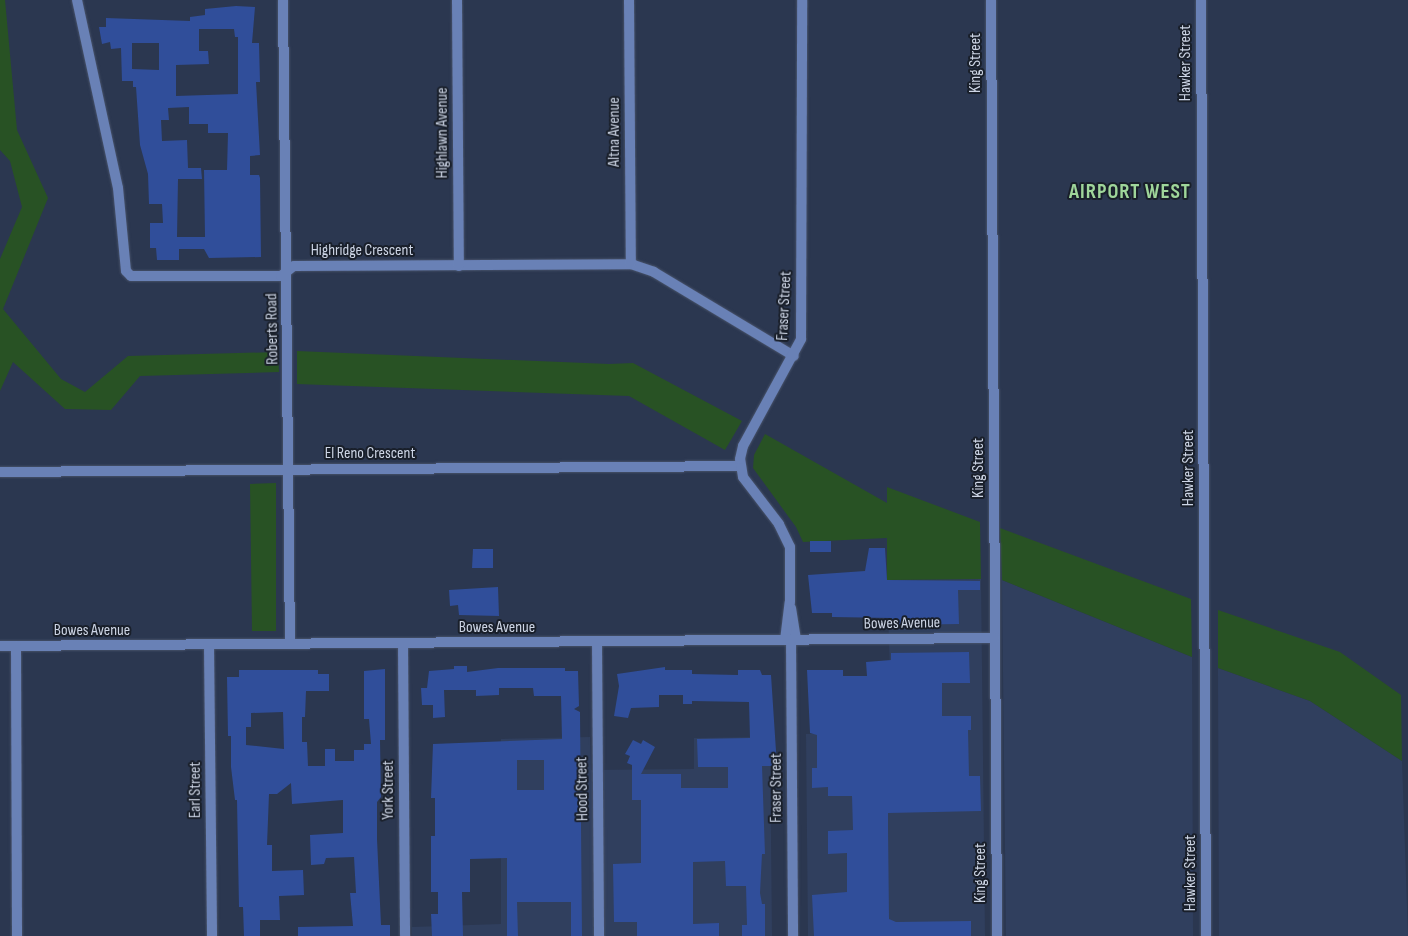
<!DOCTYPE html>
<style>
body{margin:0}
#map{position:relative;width:1408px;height:936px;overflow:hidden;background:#2b3750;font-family:"Sofia Sans Condensed",sans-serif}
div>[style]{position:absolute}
.built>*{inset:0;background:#303f5e}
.green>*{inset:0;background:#285224}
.building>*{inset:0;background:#304e9a}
.roads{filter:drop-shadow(0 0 1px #48536b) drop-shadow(0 0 1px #48536b)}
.minor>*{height:10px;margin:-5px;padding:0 5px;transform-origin:5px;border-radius:5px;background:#6981b6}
span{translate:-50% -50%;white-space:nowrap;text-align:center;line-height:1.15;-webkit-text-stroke:4px #191f2a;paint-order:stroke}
.street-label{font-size:16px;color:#cdd5e5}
.district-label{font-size:21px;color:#9fd69a;font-weight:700;letter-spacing:1px}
</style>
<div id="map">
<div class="built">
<i style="clip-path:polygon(981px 579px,985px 936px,808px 936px,806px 734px,892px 734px,887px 580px)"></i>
<i style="clip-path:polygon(1002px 580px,1192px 657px,1193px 936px,1006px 936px)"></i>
<i style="clip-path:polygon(1218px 668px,1310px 701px,1402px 761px,1408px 936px,1219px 936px)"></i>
<i style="clip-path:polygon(590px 737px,591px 770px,694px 769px,694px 738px,770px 737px,772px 936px,412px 936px,412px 927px,501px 924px,501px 739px)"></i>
</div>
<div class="green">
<i style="clip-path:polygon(0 0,5px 0,17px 130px,48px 198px,3px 309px,61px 379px,85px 392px,128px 356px,278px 352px,279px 372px,140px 376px,111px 410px,65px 409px,13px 362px,0 391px,0 259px,22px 207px,10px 161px,0 150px)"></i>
<i style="clip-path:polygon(297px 351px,609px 364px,633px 363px,742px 421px,725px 450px,629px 396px,297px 384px)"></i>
<i style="clip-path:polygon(765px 434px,887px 503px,887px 487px,980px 522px,981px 579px,887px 580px,887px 538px,803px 542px,796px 527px,753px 468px,754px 455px)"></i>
<i style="clip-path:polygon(276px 483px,276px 631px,252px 631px,250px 484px)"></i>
<i style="clip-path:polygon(1000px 528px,1191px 599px,1192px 657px,1002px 580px)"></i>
<i style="clip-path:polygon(1218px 610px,1340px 652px,1401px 695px,1402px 761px,1310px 701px,1218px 668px)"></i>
</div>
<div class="building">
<i style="clip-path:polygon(evenodd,236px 6px,255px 7px,252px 43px,259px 43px,260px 82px,256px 82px,260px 155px,250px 156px,250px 175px,259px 175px,260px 178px,261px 257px,209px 258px,204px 249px,179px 249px,179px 260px,157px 260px,156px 248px,150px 248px,150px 223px,163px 223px,162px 204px,149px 204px,148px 174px,140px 145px,136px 87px,133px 87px,133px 81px,122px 81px,121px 48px,111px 49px,110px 42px,102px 44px,99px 27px,106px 27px,106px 18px,190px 21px,190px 17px,205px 15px,205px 9px,236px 6px,199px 29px,234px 29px,235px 37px,238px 37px,238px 94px,176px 96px,176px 65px,209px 64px,208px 51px,199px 51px,199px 29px,236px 6px,132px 43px,159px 43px,159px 70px,132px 69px,132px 43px,236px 6px,189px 107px,189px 124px,208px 124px,208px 133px,228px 133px,227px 170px,204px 170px,205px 237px,177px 237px,178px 179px,202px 179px,201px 168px,188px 168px,187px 140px,162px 141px,161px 120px,169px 120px,168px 108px,189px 107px)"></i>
<i style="clip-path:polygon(810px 541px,831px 541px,831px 552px,810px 552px)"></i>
<i style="clip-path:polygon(869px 548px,885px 548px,887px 580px,980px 581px,980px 590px,958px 590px,959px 624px,892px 625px,892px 618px,832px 617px,832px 613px,812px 613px,808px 575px,865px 571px)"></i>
<i style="clip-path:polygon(473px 549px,493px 549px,493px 568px,472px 568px)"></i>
<i style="clip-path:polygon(498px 587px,499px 616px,459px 615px,458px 605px,450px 606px,449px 590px)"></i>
<i style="clip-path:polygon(969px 652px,970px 683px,942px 683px,942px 716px,971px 716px,971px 730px,968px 730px,969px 776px,980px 776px,981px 811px,888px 813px,888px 827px,889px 919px,896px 922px,971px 921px,971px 936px,814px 936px,812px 895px,847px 892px,847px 853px,828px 854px,828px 831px,853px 830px,852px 796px,828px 796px,828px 787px,812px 788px,812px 768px,817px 768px,817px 735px,810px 733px,807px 670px,843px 670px,843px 676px,867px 676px,866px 662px,891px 660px,891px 653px)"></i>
<i style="clip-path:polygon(evenodd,454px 666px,467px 666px,467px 672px,498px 668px,565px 668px,565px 671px,578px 671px,579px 706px,574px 709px,580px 712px,582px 936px,571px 936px,571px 902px,517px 902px,518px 936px,507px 936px,507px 858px,470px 859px,470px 892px,462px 892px,463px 936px,432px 936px,431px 914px,438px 914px,438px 892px,431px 892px,431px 836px,435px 836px,435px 798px,431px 798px,433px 744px,562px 739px,561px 696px,534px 696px,533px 688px,499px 688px,499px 695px,476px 696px,476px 690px,444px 690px,445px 717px,433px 718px,433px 705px,422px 705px,421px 688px,427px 688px,429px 671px,454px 669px,454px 666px,517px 760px,544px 760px,544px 790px,517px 790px,517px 760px)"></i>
<i style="clip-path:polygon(665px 667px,665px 670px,692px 670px,692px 674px,738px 675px,738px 670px,760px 670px,762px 675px,771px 675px,777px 766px,762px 766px,765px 854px,762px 854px,760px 893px,762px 904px,765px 904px,765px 936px,742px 936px,742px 925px,747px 925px,746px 886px,726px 886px,725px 861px,693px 862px,693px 924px,719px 923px,719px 936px,637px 936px,637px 922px,614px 922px,613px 864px,641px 863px,641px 800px,632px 800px,632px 765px,627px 763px,630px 756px,625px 754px,633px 740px,641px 744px,643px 740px,655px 747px,641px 774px,681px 774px,681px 788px,728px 788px,728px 767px,698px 767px,697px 739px,750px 738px,749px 702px,692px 701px,692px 704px,683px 704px,683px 695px,659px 695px,659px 707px,631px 708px,628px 718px,614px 716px,619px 686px,617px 674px)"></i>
<i style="clip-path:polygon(evenodd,385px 669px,385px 740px,380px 740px,381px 797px,377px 802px,377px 839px,381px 925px,390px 925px,390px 936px,298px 936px,298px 927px,353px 926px,350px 893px,356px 893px,354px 857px,326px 858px,324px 864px,311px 865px,310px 835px,343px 833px,343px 800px,292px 804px,291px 783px,277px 794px,269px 794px,267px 845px,272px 845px,272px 871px,303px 870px,304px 895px,279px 896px,280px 920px,260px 920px,260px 936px,244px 936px,243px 907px,239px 907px,237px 800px,235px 800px,231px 767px,231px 736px,228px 736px,227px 677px,239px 677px,239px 670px,318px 670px,318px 674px,329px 674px,329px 691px,306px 691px,305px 717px,302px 717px,302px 742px,307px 742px,308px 766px,325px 766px,325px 749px,335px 749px,335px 761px,354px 761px,354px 750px,364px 750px,364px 744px,371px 744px,369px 719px,364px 719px,364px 671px,385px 669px,283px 712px,284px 749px,246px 745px,246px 727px,251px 727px,251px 713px,283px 712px)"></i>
</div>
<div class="roads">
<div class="minor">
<i style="left:77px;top:0;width:192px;rotate:77.7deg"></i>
<i style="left:118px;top:188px;width:83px;rotate:84.5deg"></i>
<i style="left:126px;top:271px;width:7px;rotate:45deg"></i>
<i style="left:131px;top:276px;width:150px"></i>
<i style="left:281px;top:276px;width:16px;rotate:-38deg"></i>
<i style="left:294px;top:266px;width:337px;rotate:-0.3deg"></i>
<i style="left:631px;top:264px;width:24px;rotate:19deg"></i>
<i style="left:654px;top:272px;width:163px;rotate:31deg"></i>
<i style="left:283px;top:0;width:644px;rotate:89.38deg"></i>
<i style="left:457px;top:0;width:266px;rotate:89.6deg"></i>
<i style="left:629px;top:0;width:264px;rotate:89.6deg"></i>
<i style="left:991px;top:0;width:936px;rotate:89.63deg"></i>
<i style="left:1201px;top:0;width:936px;rotate:89.69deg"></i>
<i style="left:0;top:472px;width:740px;rotate:-0.46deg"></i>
<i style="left:791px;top:608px;width:32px;rotate:81deg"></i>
<i style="left:785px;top:640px;width:38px;rotate:-83deg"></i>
<i style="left:790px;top:602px;width:55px;rotate:-90deg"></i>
<i style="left:790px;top:547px;width:25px;rotate:-116deg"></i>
<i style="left:779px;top:524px;width:59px;rotate:-127.5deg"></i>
<i style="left:743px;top:477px;width:18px;rotate:-99deg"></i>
<i style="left:740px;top:459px;width:13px;rotate:-77deg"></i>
<i style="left:743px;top:446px;width:122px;rotate:-61.5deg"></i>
<i style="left:801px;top:339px;width:339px;rotate:-89.8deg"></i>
<i style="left:791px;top:640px;width:296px;rotate:89.6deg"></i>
<i style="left:597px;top:642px;width:294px;rotate:89.6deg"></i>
<i style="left:403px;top:643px;width:293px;rotate:89.6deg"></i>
<i style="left:209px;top:645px;width:291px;rotate:89.4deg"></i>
<i style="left:0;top:646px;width:995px;rotate:-0.46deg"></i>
<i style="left:16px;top:646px;width:290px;rotate:89.8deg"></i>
</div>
</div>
<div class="street-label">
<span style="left:976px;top:63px;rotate:-90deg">King Street</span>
<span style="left:1186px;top:63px;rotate:-90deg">Hawker Street</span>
<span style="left:615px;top:132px;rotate:-90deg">Altna Avenue</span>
<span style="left:443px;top:133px;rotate:-90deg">Highlawn Avenue</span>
<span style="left:362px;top:251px">Highridge Crescent</span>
<span style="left:785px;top:306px;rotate:-87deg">Fraser Street</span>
<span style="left:273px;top:329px;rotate:-91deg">Roberts Road</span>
<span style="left:370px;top:454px">El Reno Crescent</span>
<span style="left:979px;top:468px;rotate:-90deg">King Street</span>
<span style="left:1189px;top:468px;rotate:-90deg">Hawker Street</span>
<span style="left:902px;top:624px;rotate:-1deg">Bowes Avenue</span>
<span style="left:497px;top:628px">Bowes Avenue</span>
<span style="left:92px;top:631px">Bowes Avenue</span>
<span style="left:777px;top:788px;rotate:-90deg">Fraser Street</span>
<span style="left:583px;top:789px;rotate:-91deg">Hood Street</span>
<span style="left:196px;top:790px;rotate:-90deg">Earl Street</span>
<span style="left:389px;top:790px;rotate:-90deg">York Street</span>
<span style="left:981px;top:873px;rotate:-90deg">King Street</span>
<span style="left:1191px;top:873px;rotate:-90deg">Hawker Street</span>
</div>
<div class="district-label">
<span style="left:1130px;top:192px">AIRPORT WEST</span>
</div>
</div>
